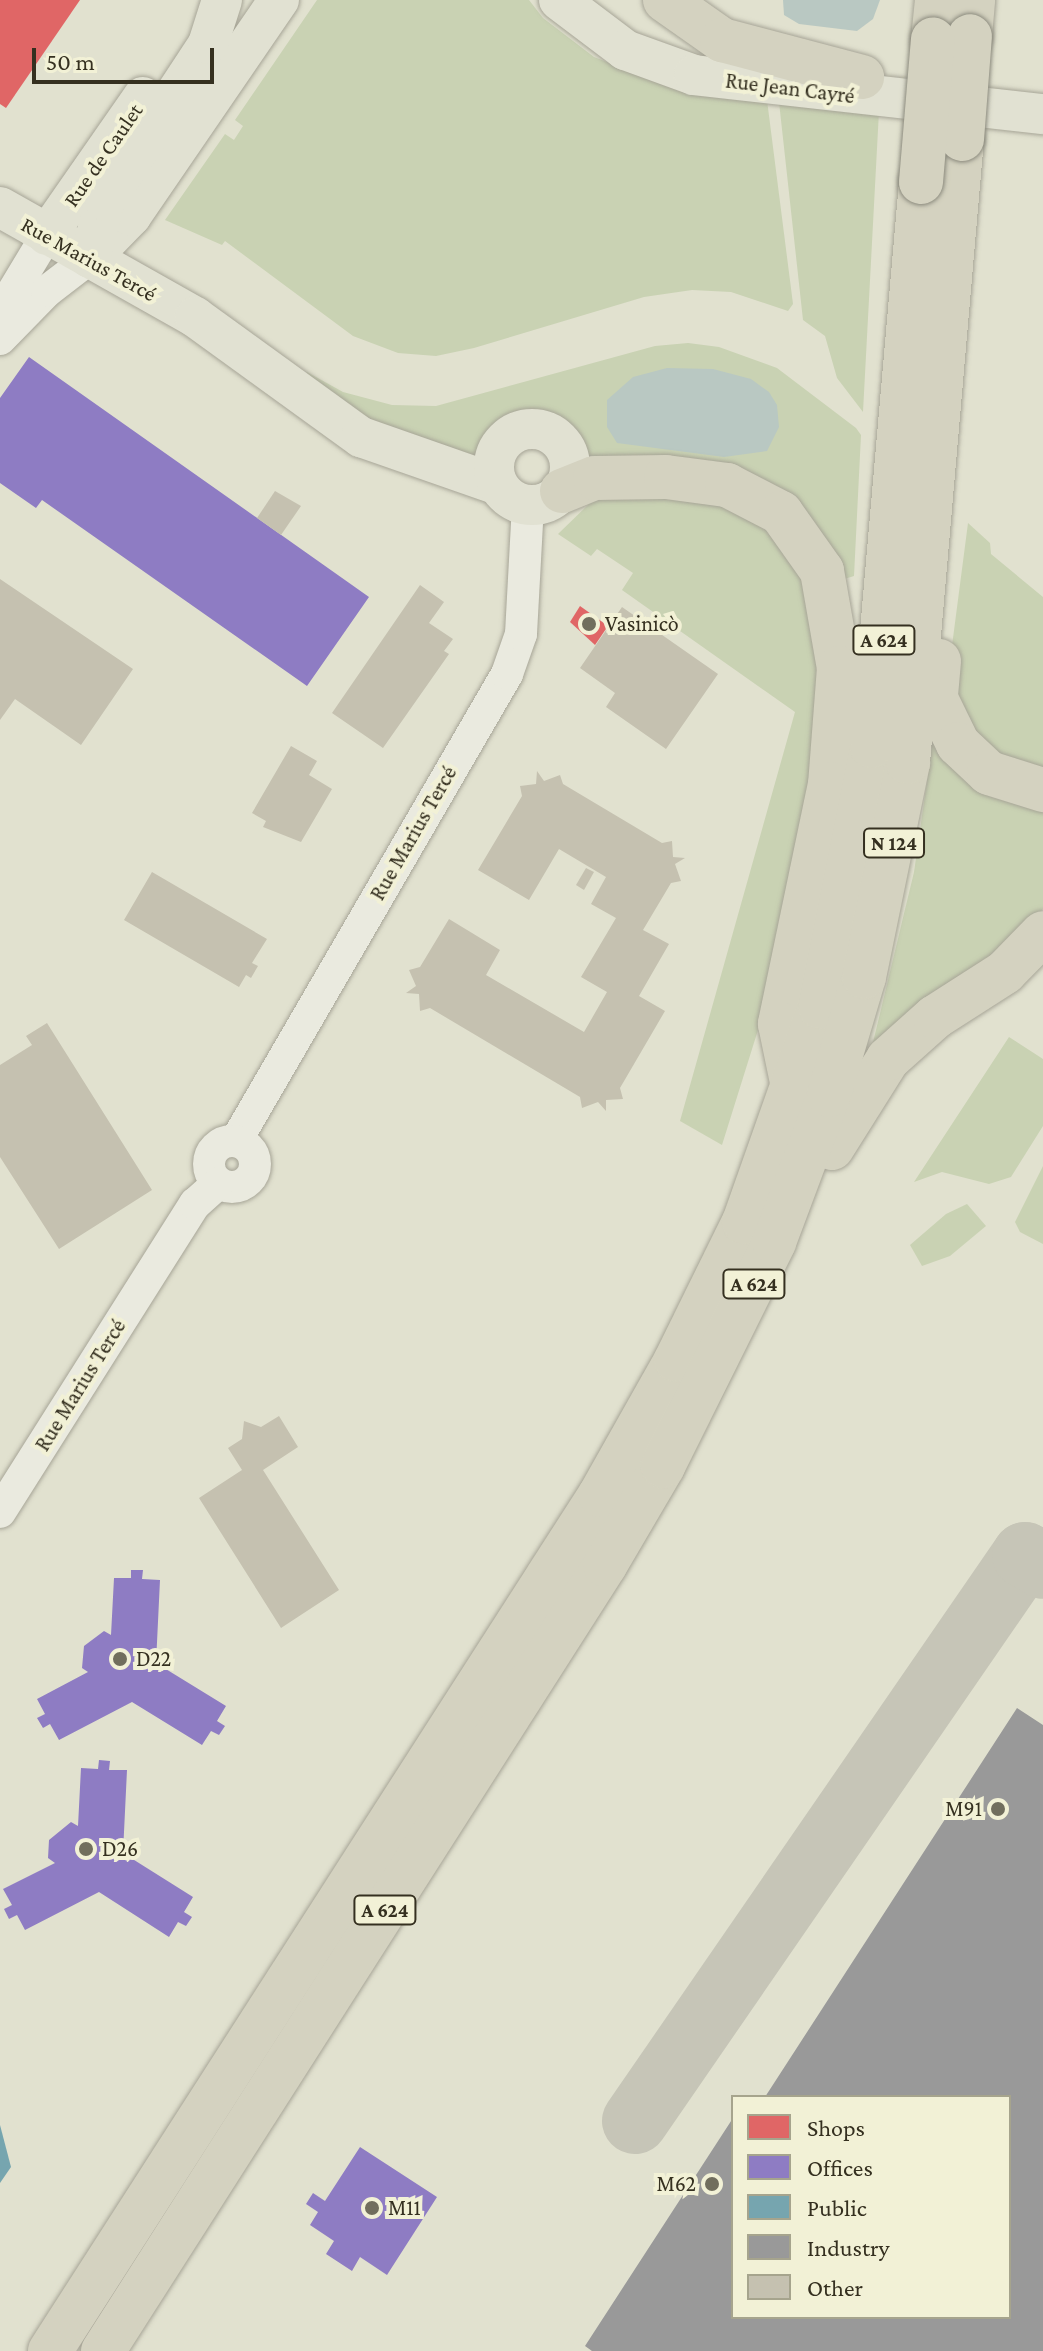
<!DOCTYPE html>
<meta charset="utf-8">
<style>
body{margin:0}
#map{position:relative;width:1043px;height:2351px;overflow:hidden;background:#e1e1cf;font-family:"Crimson Pro",serif}
div>[style]{position:absolute}
.green>*{inset:0;background:#c9d2b3}
.water>*{inset:0;background:#b9c8c2}
.shops>*{inset:0;background:#e06666}
.offices>*{inset:0;background:#8e7cc3}
.public>*{inset:0;background:#76a5af}
.industry>*{inset:0;background:#999}
.taxiway>*{height:66px;margin:-33px;padding:0 33px;transform-origin:33px;border-radius:33px;background:#c6c5b7}
.building>*{inset:0;background:#c5c1b0}
.roads{filter:drop-shadow(0 0 2px #a7a597) drop-shadow(0 0 2px #a7a597)}
.minor>*{height:32px;margin:-16px;padding:0 16px;transform-origin:16px;border-radius:16px;background:#eaeadf}
.minor>.ring{margin:-16px;padding:0;box-sizing:content-box;background:none;border:32px solid #eaeadf;border-radius:50%}
.major>*{height:40px;margin:-20px;padding:0 20px;transform-origin:20px;border-radius:20px;background:#e1e1d2}
.major>.ring{margin:-20px;padding:0;box-sizing:content-box;background:none;border:40px solid #e1e1d2;border-radius:50%}
.highway>*{height:44px;margin:-22px;padding:0 22px;transform-origin:22px;border-radius:22px;background:#d4d2c0}
.bridges{filter:drop-shadow(0 0 2px #8c8b7e) drop-shadow(0 0 2px #8c8b7e)}
.highway-bridge>*{height:44px;margin:-22px;padding:0 22px;transform-origin:22px;border-radius:22px;background:#d4d2c0}
.dots>*{width:22px;height:22px;translate:-50% -50%;box-sizing:border-box;border:4px solid #f2f1d6;border-radius:50%}
span{translate:-50% -50%;white-space:nowrap;text-align:center;line-height:1.15;-webkit-text-stroke:8px #f2f1d6;paint-order:stroke}
.shield-label span{padding:2px 6px;background:#f2f1d6;border:2px solid;border-radius:6px;-webkit-text-stroke-width:0}
.shield-label{font-size:20px;color:#353020;font-weight:700}
.street-label{font-size:22px;color:#353020}
.poi-label{font-size:22px;color:#353020}
.left{translate:0 -50%;text-align:left}
.right{translate:-100% -50%;text-align:right}
.legend{position:absolute;left:731px;top:2095px;width:280px;height:224px;box-sizing:border-box;background:#f2f1d6;border:2px solid #a6a48d;margin:0;padding:10px 14px;list-style:none;font-size:24px;color:#353020}
.legend li{display:flex;align-items:center;gap:16px;height:40px}
.legend b{width:40px;border:2px solid #a6a48d}
.scale{position:absolute;left:32px;top:48px;width:182px;height:36px;box-sizing:border-box;border:4px solid #353020;border-top:0;padding-left:10px;font-size:24px;line-height:28px;white-space:nowrap;color:#353020;-webkit-text-stroke:6px #f2f1d6;paint-order:stroke}
</style>
<div id="map">
<div class="green">
<i style="clip-path:polygon(317px 0,529px 0,543px 18px,594px 57px,682px 91px,767px 100px,793px 304px,788px 311px,731px 292px,692px 290px,644px 297px,474px 348px,436px 356px,398px 353px,353px 336px,225px 241px,222px 245px,165px 220px,225px 134px,234px 140px,243px 126px,235px 120px)"></i>
<i style="clip-path:polygon(779px 102px,879px 111px,863px 412px,837px 378px,825px 336px,803px 320px)"></i>
<i style="clip-path:polygon(688px 343px,719px 347px,777px 368px,856px 428px,861px 435px,854px 576px,841px 580px,813px 529px,584px 468px,582px 448px,565px 419px,524px 411px,502px 419px,485px 437px,476px 462px,386px 435px,302px 378px,307px 372px,343px 392px,392px 405px,436px 406px,655px 346px)"></i>
<i style="clip-path:polygon(610px 491px,722px 505px,783px 539px,808px 584px,818px 650px,811px 779px,763px 1014px,722px 1145px,680px 1121px,795px 712px,622px 590px,633px 573px,597px 549px,591px 556px,558px 534px,592px 501px,607px 499px)"></i>
<i style="clip-path:polygon(968px 523px,990px 543px,991px 554px,1043px 597px,1043px 774px,997px 762px,957px 719px,950px 661px)"></i>
<i style="clip-path:polygon(934px 732px,1043px 800px,1043px 909px,1003px 953px,870px 1055px,914px 872px)"></i>
<i style="clip-path:polygon(1009px 1037px,1043px 1059px,1043px 1126px,1011px 1177px,989px 1184px,942px 1172px,914px 1182px)"></i>
<i style="clip-path:polygon(1043px 1166px,1043px 1244px,1020px 1232px,1015px 1222px)"></i>
<i style="clip-path:polygon(967px 1204px,986px 1226px,950px 1256px,922px 1266px,910px 1245px,946px 1214px)"></i>
</div>
<div class="water">
<i style="clip-path:polygon(783px 0,880px 0,873px 19px,857px 31px,799px 24px,784px 15px)"></i>
<i style="clip-path:polygon(667px 368px,713px 369px,751px 379px,769px 392px,777px 405px,779px 427px,767px 451px,724px 457px,617px 443px,607px 427px,607px 400px,633px 377px)"></i>
</div>
<div class="shops">
<i style="clip-path:polygon(0 0,80px 0,6px 108px,0 104px)"></i>
<i style="clip-path:polygon(580px 606px,608px 626px,595px 645px,570px 622px)"></i>
</div>
<div class="offices">
<i style="clip-path:polygon(29px 357px,369px 597px,307px 686px,42px 500px,36px 508px,0 483px,0 398px)"></i>
<i style="clip-path:polygon(131px 1570px,143px 1570px,142px 1579px,160px 1580px,156px 1663px,226px 1706px,217px 1721px,225px 1726px,219px 1735px,211px 1731px,202px 1745px,132px 1702px,59px 1740px,50px 1724px,43px 1728px,37px 1718px,45px 1714px,37px 1699px,88px 1672px,82px 1668px,84px 1646px,104px 1631px,111px 1635px,114px 1578px,131px 1578px)"></i>
<i style="clip-path:polygon(99px 1760px,110px 1761px,109px 1770px,127px 1770px,123px 1853px,193px 1897px,184px 1912px,192px 1917px,186px 1926px,178px 1922px,169px 1937px,99px 1892px,25px 1930px,17px 1915px,9px 1919px,4px 1909px,12px 1905px,3px 1889px,55px 1863px,48px 1858px,49px 1840px,71px 1822px,78px 1826px,81px 1768px,98px 1769px)"></i>
<i style="clip-path:polygon(360px 2147px,437px 2197px,387px 2275px,360px 2257px,352px 2271px,326px 2254px,334px 2241px,310px 2225px,318px 2212px,306px 2204px,313px 2193px,325px 2201px)"></i>
</div>
<div class="public">
<i style="clip-path:polygon(0 2125px,11px 2167px,0 2183px)"></i>
</div>
<div class="industry">
<i style="clip-path:polygon(1017px 1708px,1043px 1725px,1043px 2351px,592px 2351px,585px 2346px,733px 2118px,733px 2317px,1009px 2317px,1009px 2097px,765px 2097px)"></i>
</div>
<div class="taxiway">
<i style="left:635px;top:2121px;width:687px;rotate:-55.43deg"></i>
<i style="left:1025px;top:1555px;width:21px;rotate:31deg"></i>
</div>
<div class="building">
<i style="clip-path:polygon(275px 491px,301px 506px,281px 535px,257px 518px)"></i>
<i style="clip-path:polygon(0 579px,133px 669px,81px 745px,15px 699px,0 720px)"></i>
<i style="clip-path:polygon(420px 585px,444px 602px,429px 623px,453px 639px,444px 651px,449px 654px,383px 748px,332px 713px)"></i>
<i style="clip-path:polygon(622px 607px,718px 674px,666px 749px,606px 707px,615px 693px,580px 668px)"></i>
<i style="clip-path:polygon(291px 746px,317px 761px,309px 775px,332px 789px,301px 842px,263px 827px,266px 821px,252px 813px)"></i>
<i style="clip-path:polygon(537px 771px,544px 781px,560px 775px,563px 784px,662px 843px,672px 841px,673px 857px,685px 858px,675px 864px,681px 881px,671px 883px,643px 930px,669px 944px,639px 996px,665px 1011px,620px 1088px,623px 1099px,606px 1100px,606px 1111px,598px 1102px,582px 1108px,580px 1097px,430px 1008px,420px 1011px,419px 994px,406px 993px,416px 986px,409px 970px,420px 967px,449px 919px,500px 950px,486px 975px,584px 1032px,607px 992px,581px 977px,616px 918px,591px 904px,606px 877px,559px 849px,529px 900px,478px 870px,522px 796px,520px 786px,536px 784px)"></i>
<i style="clip-path:polygon(586px 868px,594px 872px,584px 890px,576px 885px)"></i>
<i style="clip-path:polygon(152px 872px,267px 939px,252px 963px,258px 966px,251px 978px,246px 975px,239px 987px,124px 920px)"></i>
<i style="clip-path:polygon(47px 1023px,152px 1190px,59px 1249px,0 1157px,0 1065px,32px 1045px,26px 1036px)"></i>
<i style="clip-path:polygon(279px 1416px,298px 1447px,263px 1470px,339px 1590px,281px 1628px,199px 1498px,242px 1470px,228px 1448px,242px 1439px,244px 1421px,261px 1427px)"></i>
</div>
<div class="roads">
<div class="minor">
<i style="left:0;top:313px;width:91px;rotate:-58.9deg"></i>
<i style="left:0;top:339px;width:67px;rotate:-45.6deg"></i>
<i style="left:47px;top:291px;width:54px;rotate:-37.5deg"></i>
<i style="left:236px;top:1141px;width:540px;rotate:-59.87deg"></i>
<i style="left:507px;top:674px;width:42px;rotate:-70.7deg"></i>
<i style="left:521px;top:634px;width:129px;rotate:-86.9deg"></i>
<i class="ring" style="left:209px;top:1141px;width:14px;height:14px"></i>
<i style="left:0;top:1512px;width:365px;rotate:-57.7deg"></i>
<i style="left:195px;top:1204px;width:31px;rotate:-42deg"></i>
</div>
<div class="major">
<i style="left:559px;top:0;width:83px;rotate:37.1deg"></i>
<i style="left:625px;top:50px;width:73px;rotate:19.9deg"></i>
<i style="left:694px;top:75px;width:351px;rotate:6.4deg"></i>
<i style="left:0;top:207px;width:224px;rotate:29.4deg"></i>
<i style="left:195px;top:317px;width:205px;rotate:35.9deg"></i>
<i style="left:361px;top:437px;width:145px;rotate:19.3deg"></i>
<i style="left:47px;top:235px;width:168px;rotate:-55.2deg"></i>
<i style="left:90px;top:258px;width:59px;rotate:-45.7deg"></i>
<i style="left:131px;top:216px;width:262px;rotate:-55.6deg"></i>
<i style="left:90px;top:258px;width:59px;rotate:-75.3deg"></i>
<i style="left:105px;top:201px;width:188px;rotate:-56.7deg"></i>
<i style="left:208px;top:44px;width:46px;rotate:-72.3deg"></i>
<i class="ring" style="left:494px;top:429px;width:36px;height:36px"></i>
</div>
<div class="highway">
<i style="left:665px;top:0;width:70px;rotate:35.1deg"></i>
<i style="left:722px;top:40px;width:145px;rotate:14.8deg"></i>
<i style="left:970px;top:36px;width:36px;rotate:-85deg"></i>
<i style="left:933px;top:40px;width:40px;rotate:-84.3deg"></i>
<i style="left:562px;top:491px;width:35px;rotate:-22deg"></i>
<i style="left:595px;top:478px;width:71px;rotate:-0.8deg"></i>
<i style="left:666px;top:477px;width:62px;rotate:7.5deg"></i>
<i style="left:727px;top:485px;width:61px;rotate:27.4deg"></i>
<i style="left:781px;top:513px;width:71px;rotate:54.7deg"></i>
<i style="left:822px;top:571px;width:98px;rotate:80.1deg"></i>
<i style="left:839px;top:668px;width:116px;rotate:94.4deg"></i>
<i style="left:830px;top:784px;width:245px;rotate:101.8deg"></i>
<i style="left:780px;top:1024px;width:64px;rotate:78.3deg"></i>
<i style="left:939px;top:661px;width:38px;rotate:95deg"></i>
<i style="left:936px;top:699px;width:50px;rotate:63.9deg"></i>
<i style="left:958px;top:744px;width:42px;rotate:43.1deg"></i>
<i style="left:989px;top:773px;width:57px;rotate:17.5deg"></i>
<i style="left:832px;top:1148px;width:105px;rotate:-57.8deg"></i>
<i style="left:888px;top:1059px;width:63px;rotate:-41.8deg"></i>
<i style="left:935px;top:1017px;width:83px;rotate:-32.7deg"></i>
<i style="left:1005px;top:972px;width:54px;rotate:-45.7deg"></i>
<i style="left:50px;top:2351px;width:1017px;rotate:-57.28deg"></i>
<i style="left:600px;top:1495px;width:155px;rotate:-60.6deg"></i>
<i style="left:676px;top:1360px;width:154px;rotate:-63.8deg"></i>
<i style="left:744px;top:1222px;width:228px;rotate:-70.5deg"></i>
<i style="left:820px;top:1007px;width:266px;rotate:-78.7deg"></i>
<i style="left:872px;top:746px;width:566px;rotate:-85.03deg"></i>
<i style="left:103px;top:2351px;width:933px;rotate:-57.43deg"></i>
<i style="left:605px;top:1565px;width:115px;rotate:-59.6deg"></i>
<i style="left:663px;top:1466px;width:250px;rotate:-63.6deg"></i>
<i style="left:774px;top:1242px;width:157px;rotate:-69.5deg"></i>
<i style="left:829px;top:1095px;width:123px;rotate:-73.5deg"></i>
<i style="left:864px;top:977px;width:219px;rotate:-78.4deg"></i>
<i style="left:908px;top:762px;width:625px;rotate:-85.05deg"></i>
</div>
</div>
<div class="bridges">
<div class="highway-bridge">
<i style="left:962px;top:139px;width:103px;rotate:-85.6deg"></i>
<i style="left:921px;top:182px;width:143px;rotate:-85.2deg"></i>
</div>
</div>
<div class="dots">
<i style="left:589px;top:624px;background:#716e5d"></i>
<i style="left:120px;top:1659px;background:#716e5d"></i>
<i style="left:998px;top:1809px;background:#716e5d"></i>
<i style="left:86px;top:1849px;background:#716e5d"></i>
<i style="left:712px;top:2184px;background:#716e5d"></i>
<i style="left:372px;top:2208px;background:#716e5d"></i>
</div>
<div class="shield-label">
<span style="left:884px;top:640px">A 624</span>
<span style="left:894px;top:843px">N 124</span>
<span style="left:754px;top:1284px">A 624</span>
<span style="left:385px;top:1910px">A 624</span>
</div>
<div class="street-label">
<span style="left:790px;top:88px;rotate:7deg">Rue Jean Cayré</span>
<span style="left:103px;top:155px;rotate:-55deg">Rue de Caulet</span>
<span style="left:89px;top:259px;rotate:29deg">Rue Marius Tercé</span>
<span style="left:413px;top:833px;rotate:-60deg">Rue Marius Tercé</span>
<span style="left:80px;top:1385px;rotate:-58deg">Rue Marius Tercé</span>
</div>
<div class="poi-label">
<span class="left" style="left:605px;top:624px">Vasinicò</span>
<span class="left" style="left:136px;top:1659px">D22</span>
<span class="right" style="left:982px;top:1809px">M91</span>
<span class="left" style="left:102px;top:1849px">D26</span>
<span class="right" style="left:696px;top:2184px">M62</span>
<span class="left" style="left:388px;top:2208px">M11</span>
</div>
<ul class="legend">
<li><b style="height:22px;background:#e06666"></b>Shops</li>
<li><b style="height:22px;background:#8e7cc3"></b>Offices</li>
<li><b style="height:22px;background:#76a5af"></b>Public</li>
<li><b style="height:22px;background:#999"></b>Industry</li>
<li><b style="height:22px;background:#c5c1b0"></b>Other</li>
</ul>
<div class="scale">50 m</div>
</div>
